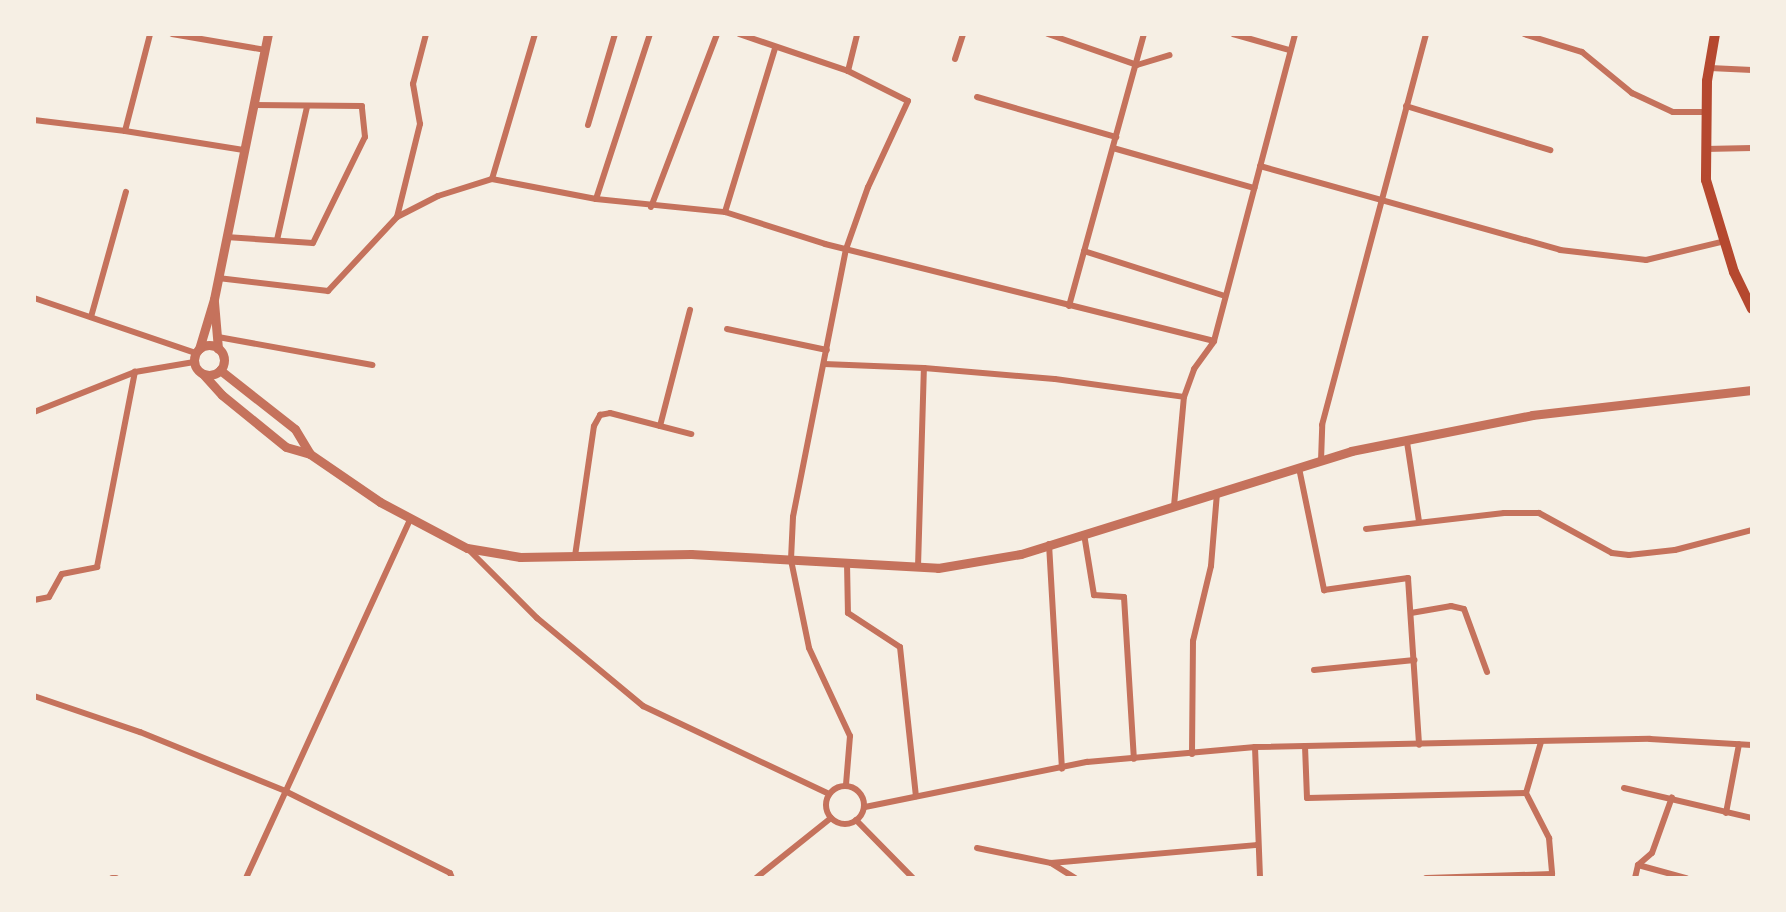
<!DOCTYPE html>
<style>
body{margin:0}
#map{position:relative;width:1786px;height:912px;overflow:hidden;background:#f6efe4;font-family:"Playfair Display",serif}
div>[style]{position:absolute}
.minor>*{height:6px;margin:-3px;padding:0 3px;transform-origin:3px;border-radius:3px;background:#c5725c}
.minor>.ring{margin:-3px;padding:0;box-sizing:content-box;background:none;border:6px solid #c5725c;border-radius:50%}
.tertiary>*{height:9px;margin:-4.5px;padding:0 4.5px;transform-origin:4.5px;border-radius:4.5px;background:#c5725c}
.tertiary>.ring{margin:-4.5px;padding:0;box-sizing:content-box;background:none;border:9px solid #c5725c;border-radius:50%}
.secondary>*{height:10px;margin:-5px;padding:0 5px;transform-origin:5px;border-radius:5px;background:#b5482f}
span{translate:-50% -50%;white-space:nowrap;text-align:center;line-height:1.15;-webkit-text-stroke:5px #f6efe4;paint-order:stroke}
.frame{position:absolute;inset:0;border:36px solid #f6efe4;pointer-events:none}
</style>
<div id="map">
<div class="minor">
<i style="left:172px;top:34px;width:95px;rotate:9.7deg"></i>
<i style="left:739px;top:34px;width:115px;rotate:18.7deg"></i>
<i style="left:848px;top:71px;width:67px;rotate:26.6deg"></i>
<i style="left:908px;top:101px;width:95px;rotate:114.9deg"></i>
<i style="left:868px;top:187px;width:66px;rotate:109.5deg"></i>
<i style="left:846px;top:249px;width:273px;rotate:101.2deg"></i>
<i style="left:793px;top:517px;width:43px;rotate:92.7deg"></i>
<i style="left:791px;top:560px;width:90px;rotate:78.4deg"></i>
<i style="left:809px;top:648px;width:97px;rotate:65deg"></i>
<i style="left:850px;top:736px;width:49px;rotate:94.7deg"></i>
<i style="left:1048px;top:34px;width:94px;rotate:19.2deg"></i>
<i style="left:1137px;top:65px;width:34px;rotate:-17deg"></i>
<i style="left:1233px;top:34px;width:58px;rotate:15.9deg"></i>
<i style="left:1524px;top:34px;width:61px;rotate:17.2deg"></i>
<i style="left:1582px;top:52px;width:65px;rotate:39.4deg"></i>
<i style="left:1632px;top:93px;width:45px;rotate:24.9deg"></i>
<i style="left:1673px;top:112px;width:33px"></i>
<i style="left:955px;top:59px;width:26px;rotate:-72deg"></i>
<i style="left:1710px;top:68px;width:42px;rotate:2.7deg"></i>
<i style="left:848px;top:71px;width:38px;rotate:-76deg"></i>
<i style="left:977px;top:97px;width:145px;rotate:16.1deg"></i>
<i style="left:1406px;top:106px;width:151px;rotate:17deg"></i>
<i style="left:34px;top:120px;width:92px;rotate:6.9deg"></i>
<i style="left:125px;top:131px;width:100px;rotate:-75.5deg"></i>
<i style="left:588px;top:125px;width:95px;rotate:-73.5deg"></i>
<i style="left:125px;top:131px;width:120px;rotate:9.1deg"></i>
<i style="left:1113px;top:148px;width:147px;rotate:15.8deg"></i>
<i style="left:1705px;top:149px;width:47px;rotate:-1.2deg"></i>
<i style="left:1260px;top:166px;width:312px;rotate:15.6deg"></i>
<i style="left:1560px;top:250px;width:87px;rotate:6.6deg"></i>
<i style="left:1646px;top:260px;width:81px;rotate:-13.5deg"></i>
<i style="left:492px;top:179px;width:151px;rotate:-73.5deg"></i>
<i style="left:596px;top:199px;width:174px;rotate:-71.9deg"></i>
<i style="left:651px;top:207px;width:185px;rotate:-69.1deg"></i>
<i style="left:725px;top:212px;width:171px;rotate:-73deg"></i>
<i style="left:397px;top:217px;width:96px;rotate:-76.1deg"></i>
<i style="left:420px;top:124px;width:41px;rotate:-99.9deg"></i>
<i style="left:413px;top:84px;width:52px;rotate:-75.4deg"></i>
<i style="left:226px;top:237px;width:87px;rotate:3.9deg"></i>
<i style="left:313px;top:243px;width:118px;rotate:-63.9deg"></i>
<i style="left:365px;top:137px;width:31px;rotate:-96deg"></i>
<i style="left:362px;top:106px;width:109px;rotate:-179.5deg"></i>
<i style="left:277px;top:240px;width:136px;rotate:-77.3deg"></i>
<i style="left:1084px;top:251px;width:148px;rotate:17.7deg"></i>
<i style="left:218px;top:278px;width:111px;rotate:6.7deg"></i>
<i style="left:328px;top:291px;width:101px;rotate:-47deg"></i>
<i style="left:397px;top:217px;width:46px;rotate:-27.1deg"></i>
<i style="left:438px;top:196px;width:57px;rotate:-17.5deg"></i>
<i style="left:492px;top:179px;width:106px;rotate:10.9deg"></i>
<i style="left:596px;top:199px;width:130px;rotate:5.8deg"></i>
<i style="left:725px;top:212px;width:105px;rotate:17.7deg"></i>
<i style="left:825px;top:244px;width:401px;rotate:14deg"></i>
<i style="left:34px;top:298px;width:171px;rotate:18.8deg"></i>
<i style="left:1069px;top:306px;width:282px;rotate:-74.6deg"></i>
<i style="left:91px;top:317px;width:130px;rotate:-74.4deg"></i>
<i style="left:727px;top:329px;width:102px;rotate:11.9deg"></i>
<i style="left:218px;top:337px;width:157px;rotate:10.3deg"></i>
<i style="left:824px;top:364px;width:100px;rotate:2.3deg"></i>
<i style="left:924px;top:368px;width:131px;rotate:4.8deg"></i>
<i style="left:1055px;top:379px;width:130px;rotate:7.9deg"></i>
<i style="left:34px;top:412px;width:109px;rotate:-21.6deg"></i>
<i style="left:135px;top:372px;width:60px;rotate:-9.6deg"></i>
<i style="left:660px;top:426px;width:120px;rotate:-75.5deg"></i>
<i style="left:1407px;top:442px;width:80px;rotate:81.4deg"></i>
<i style="left:1321px;top:461px;width:36px;rotate:-88deg"></i>
<i style="left:1322px;top:425px;width:405px;rotate:-75.1deg"></i>
<i style="left:1299px;top:468px;width:125px;rotate:78.4deg"></i>
<i style="left:1324px;top:590px;width:85px;rotate:-8.1deg"></i>
<i style="left:1408px;top:578px;width:167px;rotate:86.2deg"></i>
<i style="left:1174px;top:506px;width:109px;rotate:-84.8deg"></i>
<i style="left:1184px;top:397px;width:30px;rotate:-70deg"></i>
<i style="left:1194px;top:369px;width:34px;rotate:-54deg"></i>
<i style="left:1214px;top:341px;width:318px;rotate:-75.2deg"></i>
<i style="left:1366px;top:529px;width:139px;rotate:-6.6deg"></i>
<i style="left:1504px;top:513px;width:35px"></i>
<i style="left:1539px;top:513px;width:83px;rotate:28.7deg"></i>
<i style="left:1612px;top:553px;width:17px;rotate:7deg"></i>
<i style="left:1629px;top:555px;width:46px;rotate:-6.2deg"></i>
<i style="left:1675px;top:550px;width:80px;rotate:-14.6deg"></i>
<i style="left:1084px;top:534px;width:62px;rotate:80.7deg"></i>
<i style="left:1094px;top:595px;width:30px;rotate:4deg"></i>
<i style="left:1124px;top:597px;width:162px;rotate:86.5deg"></i>
<i style="left:1049px;top:544px;width:225px;rotate:86.7deg"></i>
<i style="left:468px;top:549px;width:98px;rotate:45deg"></i>
<i style="left:537px;top:618px;width:138px;rotate:39.7deg"></i>
<i style="left:643px;top:706px;width:206px;rotate:25.3deg"></i>
<i style="left:575px;top:556px;width:131px;rotate:-81.7deg"></i>
<i style="left:594px;top:426px;width:13px;rotate:-61deg"></i>
<i style="left:600px;top:415px;width:10px;rotate:-11deg"></i>
<i style="left:610px;top:413px;width:84px;rotate:14.5deg"></i>
<i style="left:847px;top:563px;width:50px;rotate:88.9deg"></i>
<i style="left:848px;top:613px;width:62px;rotate:33.2deg"></i>
<i style="left:900px;top:647px;width:150px;rotate:83.9deg"></i>
<i style="left:918px;top:567px;width:199px;rotate:-88.3deg"></i>
<i style="left:34px;top:600px;width:15px;rotate:-11deg"></i>
<i style="left:49px;top:597px;width:26px;rotate:-61deg"></i>
<i style="left:62px;top:574px;width:36px;rotate:-11deg"></i>
<i style="left:97px;top:567px;width:199px;rotate:-79deg"></i>
<i style="left:1411px;top:613px;width:41px;rotate:-9.9deg"></i>
<i style="left:1451px;top:606px;width:13px;rotate:13deg"></i>
<i style="left:1464px;top:609px;width:67px;rotate:69.9deg"></i>
<i style="left:1314px;top:670px;width:101px;rotate:-5.7deg"></i>
<i style="left:34px;top:696px;width:112px;rotate:18.8deg"></i>
<i style="left:140px;top:732px;width:157px;rotate:22.1deg"></i>
<i style="left:285px;top:791px;width:184px;rotate:26.4deg"></i>
<i style="left:450px;top:873px;width:5px;rotate:68deg"></i>
<i style="left:1305px;top:746px;width:52px;rotate:87.8deg"></i>
<i style="left:1307px;top:798px;width:219px;rotate:-1.3deg"></i>
<i style="left:1526px;top:793px;width:53px;rotate:-73.6deg"></i>
<i style="left:1255px;top:747px;width:131px;rotate:87.8deg"></i>
<i style="left:1192px;top:754px;width:113px;rotate:-89.5deg"></i>
<i style="left:1193px;top:641px;width:77px;rotate:-76.5deg"></i>
<i style="left:1211px;top:566px;width:73px;rotate:-85.3deg"></i>
<i class="ring" style="left:826px;top:786px;width:32px;height:32px"></i>
<i style="left:1624px;top:788px;width:131px;rotate:13.2deg"></i>
<i style="left:1526px;top:793px;width:51px;rotate:62.9deg"></i>
<i style="left:1549px;top:838px;width:36px;rotate:85deg"></i>
<i style="left:865px;top:807px;width:227px;rotate:-11.5deg"></i>
<i style="left:1087px;top:762px;width:169px;rotate:-5.1deg"></i>
<i style="left:1255px;top:747px;width:395px;rotate:-1.2deg"></i>
<i style="left:1650px;top:739px;width:102px;rotate:3.4deg"></i>
<i style="left:1726px;top:813px;width:70px;rotate:-79.3deg"></i>
<i style="left:856px;top:820px;width:81px;rotate:45.5deg"></i>
<i style="left:977px;top:848px;width:76px;rotate:11.5deg"></i>
<i style="left:1051px;top:863px;width:28px;rotate:32deg"></i>
<i style="left:1051px;top:863px;width:205px;rotate:-5deg"></i>
<i style="left:1638px;top:865px;width:50px;rotate:15.2deg"></i>
<i style="left:112px;top:878px;width:4px"></i>
<i style="left:246px;top:878px;width:395px;rotate:-65.4deg"></i>
<i style="left:756px;top:878px;width:96px;rotate:-38.7deg"></i>
<i style="left:1426px;top:878px;width:126px;rotate:-1.8deg"></i>
<i style="left:1552px;top:874px;width:4px;rotate:90deg"></i>
<i style="left:1635px;top:878px;width:13px;rotate:-77deg"></i>
<i style="left:1638px;top:865px;width:18px;rotate:-41deg"></i>
<i style="left:1652px;top:853px;width:59px;rotate:-70.3deg"></i>
</div>
<div class="tertiary">
<i style="left:214px;top:302px;width:47px;rotate:85.1deg"></i>
<i class="ring" style="left:194px;top:345px;width:21px;height:21px"></i>
<i style="left:199px;top:349px;width:52px;rotate:-73.3deg"></i>
<i style="left:214px;top:299px;width:270px;rotate:-78.5deg"></i>
<i style="left:220px;top:370px;width:95px;rotate:38.2deg"></i>
<i style="left:295px;top:429px;width:29px;rotate:59deg"></i>
<i style="left:203px;top:374px;width:28px;rotate:48deg"></i>
<i style="left:222px;top:395px;width:82px;rotate:39.1deg"></i>
<i style="left:286px;top:447px;width:25px;rotate:16deg"></i>
<i style="left:310px;top:454px;width:85px;rotate:34.4deg"></i>
<i style="left:380px;top:502px;width:98px;rotate:27.9deg"></i>
<i style="left:467px;top:548px;width:54px;rotate:9.6deg"></i>
<i style="left:520px;top:557px;width:171px;rotate:-1deg"></i>
<i style="left:691px;top:554px;width:247px;rotate:3.2deg"></i>
<i style="left:938px;top:568px;width:84px;rotate:-9.6deg"></i>
<i style="left:1021px;top:554px;width:346px;rotate:-17.3deg"></i>
<i style="left:1351px;top:451px;width:185px;rotate:-11.2deg"></i>
<i style="left:1532px;top:415px;width:221px;rotate:-6.5deg"></i>
</div>
<div class="secondary">
<i style="left:1715px;top:34px;width:48px;rotate:99.7deg"></i>
<i style="left:1707px;top:81px;width:99px;rotate:90.6deg"></i>
<i style="left:1706px;top:180px;width:96px;rotate:73.1deg"></i>
<i style="left:1734px;top:272px;width:41px;rotate:64.1deg"></i>
</div>
<div class="frame"></div>
</div>
